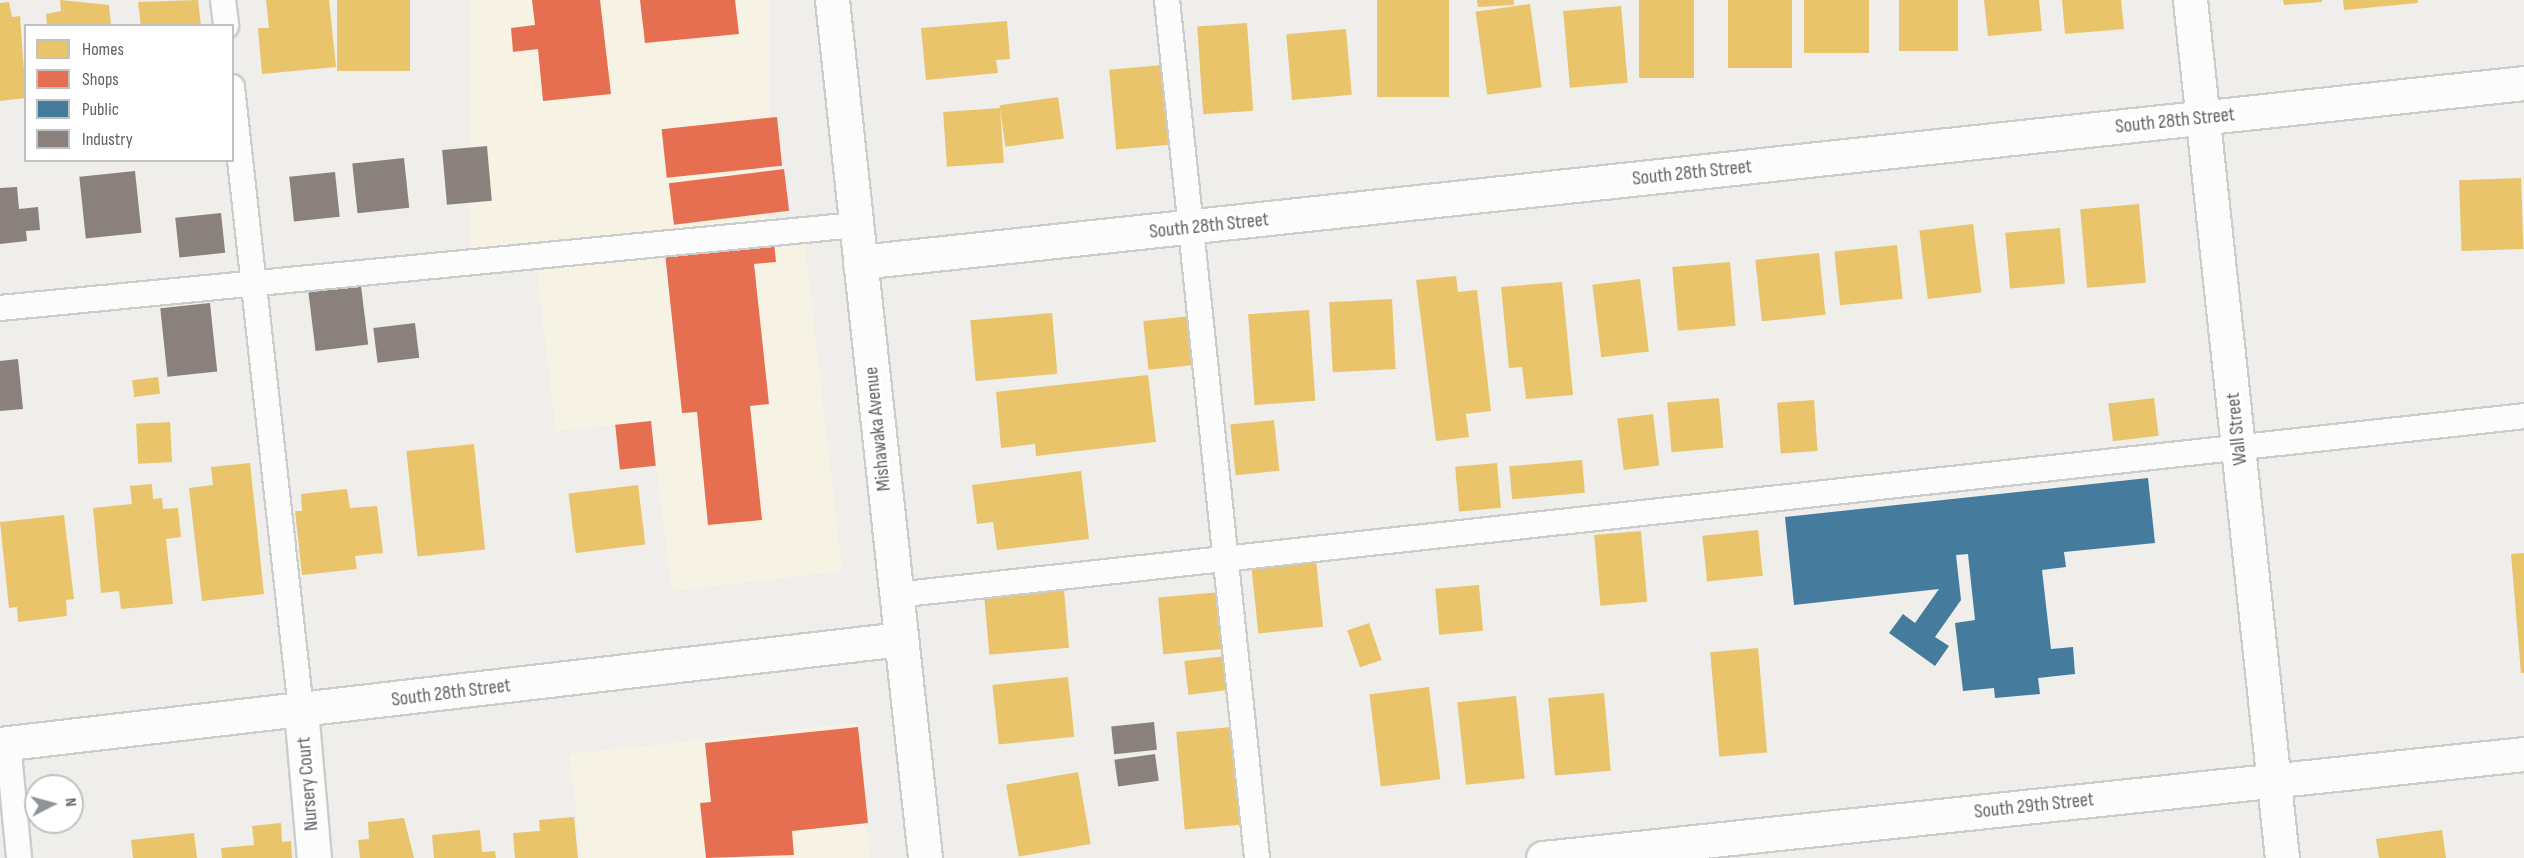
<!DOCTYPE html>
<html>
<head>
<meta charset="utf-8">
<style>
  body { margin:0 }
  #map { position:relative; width:2524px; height:858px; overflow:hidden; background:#efeeea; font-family:"Sofia Sans Condensed",sans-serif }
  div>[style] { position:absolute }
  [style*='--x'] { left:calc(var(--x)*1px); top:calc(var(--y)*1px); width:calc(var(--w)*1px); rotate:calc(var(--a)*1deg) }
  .commercial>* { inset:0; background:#f7f3e4; transform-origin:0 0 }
  .homes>* { inset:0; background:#e9c46a; transform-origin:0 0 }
  .shops>* { inset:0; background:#e76f51; transform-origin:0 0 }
  .public>* { inset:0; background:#457b9d }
  .industry>* { inset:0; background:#8a817c; transform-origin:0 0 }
  .roads { filter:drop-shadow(2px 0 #cbcccc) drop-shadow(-2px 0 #cbcccc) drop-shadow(0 2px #cbcccc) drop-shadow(0 -2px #cbcccc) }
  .lane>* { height:24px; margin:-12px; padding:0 12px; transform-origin:12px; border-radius:12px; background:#fdfcfc }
  .street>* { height:33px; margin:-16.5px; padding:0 16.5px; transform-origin:16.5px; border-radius:16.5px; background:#fdfcfc }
  .secondary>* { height:33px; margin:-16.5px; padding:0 16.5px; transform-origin:16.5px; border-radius:16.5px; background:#fdfcfc }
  span { translate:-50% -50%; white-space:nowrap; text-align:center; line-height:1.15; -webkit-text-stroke:6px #fff; paint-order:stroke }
  .street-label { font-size:20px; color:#5f6368 }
  .legend { position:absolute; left:24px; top:24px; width:210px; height:138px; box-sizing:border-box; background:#fff; border:2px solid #bfc1c3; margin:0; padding:8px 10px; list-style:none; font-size:18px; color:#5f6368 }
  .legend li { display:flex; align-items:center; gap:12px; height:30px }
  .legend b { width:30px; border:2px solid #bfc1c3 }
  .north { position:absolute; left:24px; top:774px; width:60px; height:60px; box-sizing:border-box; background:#fff; border:2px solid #bfc1c3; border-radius:50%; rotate:84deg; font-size:16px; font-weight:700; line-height:24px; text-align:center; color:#5f6368 }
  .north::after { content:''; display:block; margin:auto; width:21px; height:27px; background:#919496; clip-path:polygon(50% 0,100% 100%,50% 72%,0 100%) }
</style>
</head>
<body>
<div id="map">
  <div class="commercial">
    <i style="left:469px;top:0;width:301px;height:248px"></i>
    <i style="clip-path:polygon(804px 236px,842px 571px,672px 591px,651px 421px,556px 431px,536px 265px)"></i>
    <i style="clip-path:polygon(856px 723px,870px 858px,581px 858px,570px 754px)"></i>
  </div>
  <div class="homes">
    <i style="clip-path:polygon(60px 0,109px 5px,111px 26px,47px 26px,46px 14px,61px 11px)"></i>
    <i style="clip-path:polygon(198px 0,201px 26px,141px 26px,138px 2px)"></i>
    <i style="clip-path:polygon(266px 0,329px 0,336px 67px,262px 74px,258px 28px,269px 28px)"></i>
    <i style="left:337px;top:0;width:73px;height:71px"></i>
    <i style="left:1377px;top:0;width:72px;height:97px"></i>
    <i style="clip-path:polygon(1477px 0,1514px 0,1514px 5px,1478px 7px)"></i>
    <i style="left:1639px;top:0;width:55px;height:78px"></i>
    <i style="left:1728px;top:0;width:64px;height:68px"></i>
    <i style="left:1804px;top:0;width:65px;height:53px"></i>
    <i style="left:1899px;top:0;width:59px;height:51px"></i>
    <i style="clip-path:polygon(1984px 0,2039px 0,2042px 31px,1988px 36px)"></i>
    <i style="clip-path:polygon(2062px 0,2121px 0,2124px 29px,2065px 34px)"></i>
    <i style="clip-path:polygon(2283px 0,2322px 0,2322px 2px,2284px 5px)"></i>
    <i style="clip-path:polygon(2343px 0,2418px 0,2418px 3px,2344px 10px)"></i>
    <i style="clip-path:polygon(9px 2px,12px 17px,20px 16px,26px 98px,0 101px,0 3px)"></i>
    <i style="left:1530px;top:4px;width:84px;height:55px;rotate:82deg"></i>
    <i style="left:1621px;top:6px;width:77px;height:58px;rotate:85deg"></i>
    <i style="clip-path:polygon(1007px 21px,1010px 59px,996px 60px,998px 73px,926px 80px,921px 28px)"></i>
    <i style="left:1247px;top:23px;width:88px;height:50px;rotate:86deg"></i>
    <i style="left:1346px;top:29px;width:66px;height:60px;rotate:85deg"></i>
    <i style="left:1163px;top:65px;width:80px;height:54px;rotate:85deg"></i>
    <i style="left:1058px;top:97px;width:42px;height:59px;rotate:82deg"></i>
    <i style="left:1000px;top:108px;width:55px;height:57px;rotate:86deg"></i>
    <i style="left:2521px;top:178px;width:71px;height:62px;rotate:88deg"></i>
    <i style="left:2139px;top:204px;width:79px;height:59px;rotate:85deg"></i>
    <i style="left:1973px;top:224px;width:69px;height:54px;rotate:83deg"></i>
    <i style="left:2060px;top:228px;width:56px;height:55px;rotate:85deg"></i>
    <i style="left:1897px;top:245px;width:54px;height:63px;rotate:84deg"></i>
    <i style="left:1819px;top:253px;width:62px;height:64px;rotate:84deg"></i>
    <i style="left:1730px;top:262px;width:64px;height:58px;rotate:85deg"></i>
    <i style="clip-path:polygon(1456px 276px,1458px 292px,1477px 290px,1491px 411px,1466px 414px,1469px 437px,1436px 441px,1416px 280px)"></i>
    <i style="left:1640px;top:279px;width:73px;height:48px;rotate:83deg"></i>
    <i style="clip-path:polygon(1562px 282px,1573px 395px,1526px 399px,1522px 367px,1509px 368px,1501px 287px)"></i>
    <i style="left:1392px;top:299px;width:70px;height:63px;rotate:87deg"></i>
    <i style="left:1309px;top:310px;width:91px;height:61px;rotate:86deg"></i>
    <i style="left:1052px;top:313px;width:61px;height:82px;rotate:85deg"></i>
    <i style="left:1192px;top:316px;width:49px;height:49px;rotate:84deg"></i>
    <i style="clip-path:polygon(1148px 375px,1156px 442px,1036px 456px,1035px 444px,1001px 448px,996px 392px)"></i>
    <i style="left:158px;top:377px;width:17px;height:26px;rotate:83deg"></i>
    <i style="left:1719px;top:398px;width:50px;height:52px;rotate:85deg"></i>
    <i style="left:2154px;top:398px;width:38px;height:46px;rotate:83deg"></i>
    <i style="left:1814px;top:400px;width:51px;height:37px;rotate:86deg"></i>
    <i style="left:1653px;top:414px;width:52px;height:36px;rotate:83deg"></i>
    <i style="left:1274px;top:420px;width:51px;height:44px;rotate:84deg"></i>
    <i style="left:170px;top:422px;width:40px;height:34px;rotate:87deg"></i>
    <i style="left:474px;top:444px;width:106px;height:68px;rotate:84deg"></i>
    <i style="left:1582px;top:460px;width:33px;height:73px;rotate:85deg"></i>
    <i style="clip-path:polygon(250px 463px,264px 594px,202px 601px,189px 488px,213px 485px,211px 467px)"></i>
    <i style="left:1497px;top:463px;width:45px;height:42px;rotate:85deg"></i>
    <i style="clip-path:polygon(1081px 471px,1089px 539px,997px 550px,993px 522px,977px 524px,972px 485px)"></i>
    <i style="clip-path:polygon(152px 484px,153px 499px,162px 498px,163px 509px,178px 508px,181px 537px,166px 539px,173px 604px,121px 609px,119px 591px,101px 593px,93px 508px,132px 504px,130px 486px)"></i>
    <i style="left:638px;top:485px;width:60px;height:70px;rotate:83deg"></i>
    <i style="clip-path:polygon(347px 489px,350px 508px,377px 506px,383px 553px,355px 556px,357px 569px,302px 575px,295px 511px,302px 511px,301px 494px)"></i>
    <i style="clip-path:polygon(64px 515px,74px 599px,66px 600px,67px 616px,18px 622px,17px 607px,9px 608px,0 522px)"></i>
    <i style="left:1758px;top:530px;width:46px;height:56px;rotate:84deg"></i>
    <i style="left:1641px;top:531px;width:71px;height:47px;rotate:85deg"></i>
    <i style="clip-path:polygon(2524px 553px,2524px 673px,2521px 673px,2511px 554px)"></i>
    <i style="left:1316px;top:560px;width:67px;height:65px;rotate:84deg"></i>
    <i style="left:1479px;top:585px;width:46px;height:44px;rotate:85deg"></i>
    <i style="left:1064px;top:590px;width:58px;height:80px;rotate:85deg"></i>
    <i style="left:1221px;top:592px;width:57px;height:63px;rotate:85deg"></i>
    <i style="left:1369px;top:623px;width:39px;height:23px;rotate:71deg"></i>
    <i style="left:1758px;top:648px;width:105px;height:48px;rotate:85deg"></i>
    <i style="left:1226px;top:656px;width:34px;height:42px;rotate:83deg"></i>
    <i style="left:1068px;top:677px;width:60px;height:76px;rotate:84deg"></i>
    <i style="left:1429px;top:687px;width:93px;height:60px;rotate:83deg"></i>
    <i style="left:1604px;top:693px;width:78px;height:56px;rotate:85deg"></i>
    <i style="left:1516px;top:696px;width:83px;height:59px;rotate:84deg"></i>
    <i style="left:1232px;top:727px;width:98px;height:56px;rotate:85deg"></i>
    <i style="left:1078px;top:772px;width:73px;height:73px;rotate:80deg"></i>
    <i style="clip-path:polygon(574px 817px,578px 858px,515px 858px,513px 833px,540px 831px,539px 820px)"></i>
    <i style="clip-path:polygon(404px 818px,414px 858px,360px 858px,358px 840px,369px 839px,368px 822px)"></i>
    <i style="clip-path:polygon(281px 823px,282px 842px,291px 841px,292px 858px,222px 858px,221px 848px,254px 845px,252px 826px)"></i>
    <i style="clip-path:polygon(480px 830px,482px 852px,495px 851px,496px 858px,434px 858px,432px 835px)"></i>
    <i style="clip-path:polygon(2442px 830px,2446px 858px,2379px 858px,2376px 839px)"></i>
    <i style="clip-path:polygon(194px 833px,197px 858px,133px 858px,131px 840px)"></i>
  </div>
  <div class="shops">
    <i style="clip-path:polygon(532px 0,600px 0,611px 94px,543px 101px,538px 49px,513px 52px,511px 28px,535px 25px)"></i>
    <i style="clip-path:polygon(640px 0,735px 0,739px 34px,645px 43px)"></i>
    <i style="left:777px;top:117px;width:49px;height:116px;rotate:84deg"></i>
    <i style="left:784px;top:169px;width:42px;height:116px;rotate:83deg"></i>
    <i style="clip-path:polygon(774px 242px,776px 262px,754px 264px,769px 404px,750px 406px,762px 520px,708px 525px,697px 412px,682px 413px,665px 253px)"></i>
    <i style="left:651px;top:421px;width:45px;height:36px;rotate:84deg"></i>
    <i style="clip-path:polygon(858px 727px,868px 823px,792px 831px,794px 855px,706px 858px,700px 803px,711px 802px,705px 743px)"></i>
  </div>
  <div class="public">
    <i style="clip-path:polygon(2148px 478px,2155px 543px,2064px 552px,2066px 567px,2042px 570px,2051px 649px,2073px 647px,2075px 674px,2038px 678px,2040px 694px,1995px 698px,1994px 688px,1963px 691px,1955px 623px,1975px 620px,1968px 554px,1956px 555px,1961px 600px,1935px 637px,1949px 646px,1935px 666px,1889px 633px,1903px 614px,1915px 623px,1939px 589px,1794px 605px,1785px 517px)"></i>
  </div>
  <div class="industry">
    <i style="left:487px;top:146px;width:55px;height:45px;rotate:85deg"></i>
    <i style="left:404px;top:158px;width:50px;height:52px;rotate:84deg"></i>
    <i style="left:135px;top:171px;width:62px;height:56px;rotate:84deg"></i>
    <i style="left:335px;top:172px;width:45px;height:46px;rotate:84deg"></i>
    <i style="clip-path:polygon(17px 187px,19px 209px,38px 207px,40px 230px,26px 231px,27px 241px,0 244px,0 188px)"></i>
    <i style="left:221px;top:213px;width:40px;height:46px;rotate:84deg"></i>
    <i style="left:361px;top:286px;width:59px;height:53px;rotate:83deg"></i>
    <i style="left:210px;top:303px;width:69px;height:50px;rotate:84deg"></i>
    <i style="left:415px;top:323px;width:35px;height:42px;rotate:83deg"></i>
    <i style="clip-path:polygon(18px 359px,23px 409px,0 411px,0 361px)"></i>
    <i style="left:1154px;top:722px;width:28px;height:43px;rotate:84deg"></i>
    <i style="left:1155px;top:754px;width:27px;height:41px;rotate:82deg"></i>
  </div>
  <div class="roads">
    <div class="lane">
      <i style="--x:223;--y:0;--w:26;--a:83"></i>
      <i style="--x:1167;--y:0;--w:863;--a:84.01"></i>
      <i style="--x:232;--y:87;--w:627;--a:83.68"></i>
      <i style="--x:0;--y:308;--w:860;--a:-5.54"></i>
      <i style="--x:896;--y:595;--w:1638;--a:-6.27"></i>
      <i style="--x:8;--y:743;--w:116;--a:84.5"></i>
    </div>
    <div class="street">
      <i style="--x:2190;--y:0;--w:863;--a:83.88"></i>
      <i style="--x:860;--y:262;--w:1674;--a:-6.14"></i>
      <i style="--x:301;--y:710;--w:149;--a:85"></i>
      <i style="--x:0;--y:744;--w:907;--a:-6.65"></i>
      <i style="--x:1543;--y:858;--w:986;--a:-6.05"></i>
    </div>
    <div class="secondary">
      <i style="--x:832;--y:0;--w:863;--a:83.81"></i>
    </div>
  </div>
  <div class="street-label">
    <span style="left:2175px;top:121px;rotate:-6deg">South 28th Street</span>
    <span style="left:1692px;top:173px;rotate:-6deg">South 28th Street</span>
    <span style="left:1209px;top:226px;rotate:-6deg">South 28th Street</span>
    <span style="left:878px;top:429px;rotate:-96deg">Mishawaka Avenue</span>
    <span style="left:2237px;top:429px;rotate:-96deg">Wall Street</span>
    <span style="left:451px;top:693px;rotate:-7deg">South 28th Street</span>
    <span style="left:308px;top:784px;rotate:-95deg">Nursery Court</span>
    <span style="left:2034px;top:806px;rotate:-6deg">South 29th Street</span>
  </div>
  <ul class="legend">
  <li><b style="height:16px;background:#e9c46a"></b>Homes</li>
  <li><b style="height:16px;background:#e76f51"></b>Shops</li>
  <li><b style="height:16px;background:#457b9d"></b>Public</li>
  <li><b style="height:16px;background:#8a817c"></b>Industry</li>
  </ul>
  <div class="north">N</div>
</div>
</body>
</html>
